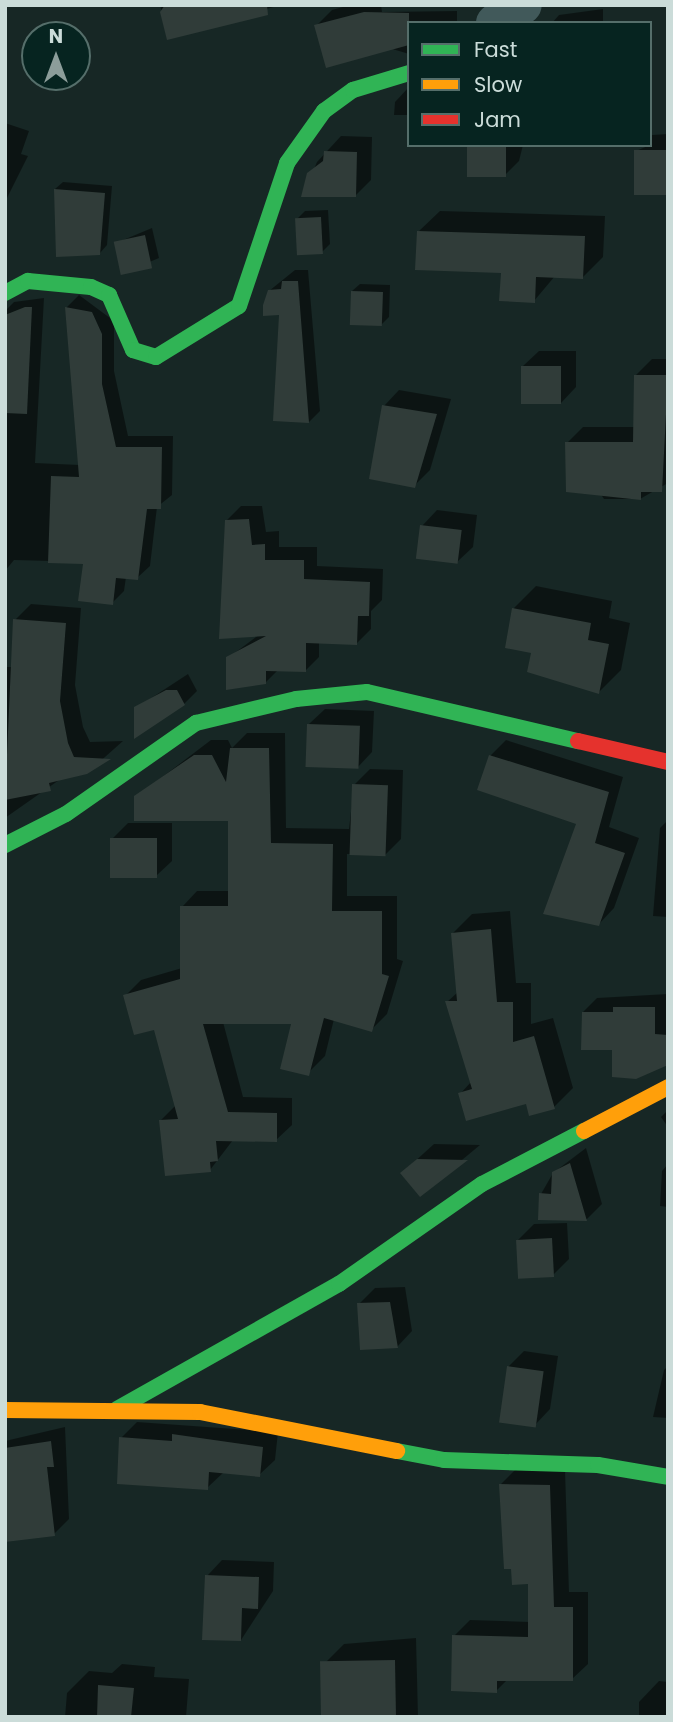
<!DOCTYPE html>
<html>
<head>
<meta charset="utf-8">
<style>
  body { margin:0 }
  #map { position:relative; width:673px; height:1722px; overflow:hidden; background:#172725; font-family:Poppins,sans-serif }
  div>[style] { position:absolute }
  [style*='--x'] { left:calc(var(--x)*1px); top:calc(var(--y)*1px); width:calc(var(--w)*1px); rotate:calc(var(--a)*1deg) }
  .shadow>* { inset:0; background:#0007 }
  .building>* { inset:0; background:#303c39; transform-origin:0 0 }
  .street>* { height:38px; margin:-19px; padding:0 19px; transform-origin:19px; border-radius:19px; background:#41595a }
  .fast>* { height:16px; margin:-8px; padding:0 8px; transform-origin:8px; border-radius:8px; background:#30b455 }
  .slow>* { height:16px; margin:-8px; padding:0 8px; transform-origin:8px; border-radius:8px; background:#ff9f0a }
  .jam>* { height:16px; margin:-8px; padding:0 8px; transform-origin:8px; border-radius:8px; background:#e5322d }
  span { translate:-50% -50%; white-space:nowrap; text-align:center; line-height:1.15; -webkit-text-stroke:5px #062420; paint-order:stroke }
  .frame { position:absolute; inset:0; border:7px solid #cbdcd9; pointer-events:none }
  .legend { position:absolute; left:407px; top:21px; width:245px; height:126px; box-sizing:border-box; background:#062420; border:2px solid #556e6a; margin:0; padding:9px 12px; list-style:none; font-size:21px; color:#cbdcd9 }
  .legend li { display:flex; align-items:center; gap:14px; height:35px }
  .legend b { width:35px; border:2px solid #556e6a }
  .north { position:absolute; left:21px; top:21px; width:70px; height:70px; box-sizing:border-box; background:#062420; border:2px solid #556e6a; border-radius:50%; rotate:0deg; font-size:19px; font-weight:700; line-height:28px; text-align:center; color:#cbdcd9 }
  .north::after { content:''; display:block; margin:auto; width:24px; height:32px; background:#8c9d9a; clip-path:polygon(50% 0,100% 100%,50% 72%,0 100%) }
</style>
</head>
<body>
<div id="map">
  <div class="shadow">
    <i style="clip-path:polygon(160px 5px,280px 5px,168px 38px)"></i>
    <i style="clip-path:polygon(350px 5px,381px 5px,382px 12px,457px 11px,457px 23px,409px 23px,409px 54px,316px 26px,332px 10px)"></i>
    <i style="clip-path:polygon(603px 9px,603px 23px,552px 23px,559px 15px)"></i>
    <i style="clip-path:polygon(409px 87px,409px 115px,394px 115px,395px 102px)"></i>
    <i style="clip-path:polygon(5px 123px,29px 131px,21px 154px,28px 156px,5px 202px)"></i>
    <i style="clip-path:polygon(668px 134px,668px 193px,636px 151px,650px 145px,652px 135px)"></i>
    <i style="clip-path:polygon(341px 136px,372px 137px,371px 180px,356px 195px,303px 195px,317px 162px)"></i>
    <i style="clip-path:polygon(468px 145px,523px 145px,519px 161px,503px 177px)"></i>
    <i style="clip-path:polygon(63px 182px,112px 186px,107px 245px,100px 253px,55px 189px)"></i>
    <i style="clip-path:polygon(328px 210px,330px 244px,322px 252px,297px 219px,305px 211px)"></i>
    <i style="clip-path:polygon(440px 211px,605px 216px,603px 257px,583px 277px,555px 276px,534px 301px,503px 271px,419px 231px)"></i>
    <i style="clip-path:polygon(152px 228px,159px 258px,123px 273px,116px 243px)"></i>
    <i style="clip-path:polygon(295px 270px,308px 270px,320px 411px,309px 422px,281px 313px,269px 291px)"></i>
    <i style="clip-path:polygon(360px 284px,390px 285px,389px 317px,381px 325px,352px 291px)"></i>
    <i style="clip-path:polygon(79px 295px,114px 321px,114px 371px,128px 436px,173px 436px,172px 495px,157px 507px,150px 566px,137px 578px,126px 577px,124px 591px,112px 603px,85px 562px,14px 560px,5px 571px,5px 311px,14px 302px,44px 298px,35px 463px,80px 465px,67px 307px)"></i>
    <i style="clip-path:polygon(539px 351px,576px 351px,576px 387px,561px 403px,523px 366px)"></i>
    <i style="clip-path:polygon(652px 359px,668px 359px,668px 483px,640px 499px,604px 499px,567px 443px,583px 427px,635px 427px,636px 375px)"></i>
    <i style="clip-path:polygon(399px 390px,451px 399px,430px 470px,414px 486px,384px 406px)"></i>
    <i style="clip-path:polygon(241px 506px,262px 506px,266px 532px,279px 531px,279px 547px,317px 547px,317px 566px,383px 569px,382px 600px,371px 611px,371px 629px,357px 643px,319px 642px,319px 657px,305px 671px,278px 670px,266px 682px,228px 658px,260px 634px,227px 520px)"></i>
    <i style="clip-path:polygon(437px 510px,477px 515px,473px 547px,457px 562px,422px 526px)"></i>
    <i style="clip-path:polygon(536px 586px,612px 601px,609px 618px,630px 623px,621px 670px,599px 692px,533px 651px,514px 608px)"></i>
    <i style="clip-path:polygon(31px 604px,81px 608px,75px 685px,83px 727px,90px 742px,123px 741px,87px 773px,62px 778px,5px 818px,5px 667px,12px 667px,15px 620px)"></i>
    <i style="clip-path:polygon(188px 674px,197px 691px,184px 704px,136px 708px)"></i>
    <i style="clip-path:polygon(325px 709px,374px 711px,372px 752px,357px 768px,309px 724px)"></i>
    <i style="clip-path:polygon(247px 733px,285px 733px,286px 828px,349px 829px,354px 785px,370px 769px,403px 770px,401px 839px,385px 855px,347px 854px,347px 896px,397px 896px,397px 959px,403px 961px,387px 1014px,371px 1030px,334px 1019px,325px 1056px,309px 1072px,294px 1022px,223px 1022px,243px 1097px,292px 1098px,292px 1125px,276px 1140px,233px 1140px,210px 1170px,161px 1120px,176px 1105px,155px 1028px,125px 996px,141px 980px,182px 968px,182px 907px,197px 891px,230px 891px,230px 819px,136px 797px,211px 740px,228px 740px,232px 748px)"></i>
    <i style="clip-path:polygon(506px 740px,623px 777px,609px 827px,639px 838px,614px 908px,599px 924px,578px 823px,479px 789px,491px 755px)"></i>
    <i style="clip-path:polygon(668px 820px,668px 917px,653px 916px,660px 828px)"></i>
    <i style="clip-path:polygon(128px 823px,172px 823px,172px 861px,156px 876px,112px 839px)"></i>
    <i style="clip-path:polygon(510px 911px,516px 983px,531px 983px,531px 1024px,553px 1018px,573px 1088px,554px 1107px,460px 1094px,471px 1082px,447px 1002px,458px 992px,453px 933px,472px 914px)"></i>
    <i style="clip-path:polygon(668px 994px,668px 1064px,583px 1012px,597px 998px)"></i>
    <i style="clip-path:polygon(668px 1110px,668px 1127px,661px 1117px)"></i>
    <i style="clip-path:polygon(434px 1144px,480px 1145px,420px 1195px,402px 1173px)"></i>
    <i style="clip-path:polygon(586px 1148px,602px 1204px,587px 1219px,540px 1218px,541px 1194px,553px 1173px)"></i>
    <i style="clip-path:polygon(668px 1164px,668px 1207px,660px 1206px,662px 1171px)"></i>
    <i style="clip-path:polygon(567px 1223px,569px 1259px,553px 1275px,518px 1240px,534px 1224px)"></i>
    <i style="clip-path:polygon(405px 1287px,412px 1331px,397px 1347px,359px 1304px,375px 1288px)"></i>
    <i style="clip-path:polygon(524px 1351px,558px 1356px,550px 1409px,535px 1425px,508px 1367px)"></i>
    <i style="clip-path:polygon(668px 1366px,668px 1418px,653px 1417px,664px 1370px)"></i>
    <i style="clip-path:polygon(137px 1422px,278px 1432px,275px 1460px,259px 1475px,224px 1472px,207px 1488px,121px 1438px)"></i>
    <i style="clip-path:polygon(65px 1427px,69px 1519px,54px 1534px,5px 1540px,5px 1441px)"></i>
    <i style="clip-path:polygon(516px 1469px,565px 1470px,569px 1592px,588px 1592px,588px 1664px,572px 1679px,508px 1679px,496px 1691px,454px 1636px,470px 1620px,530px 1622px,529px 1583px,501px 1484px)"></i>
    <i style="clip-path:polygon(222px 1560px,274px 1562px,273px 1591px,241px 1640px,207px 1576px)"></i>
    <i style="clip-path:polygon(416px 1638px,418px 1717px,323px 1717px,322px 1666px,344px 1644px)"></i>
    <i style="clip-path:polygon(122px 1664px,155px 1667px,154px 1677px,189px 1679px,186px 1717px,65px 1717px,67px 1693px,89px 1671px,112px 1673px)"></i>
    <i style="clip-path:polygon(659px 1681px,668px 1682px,668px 1717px,639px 1717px,639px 1702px)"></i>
  </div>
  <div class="building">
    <i style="clip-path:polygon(165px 5px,267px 5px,268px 15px,167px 40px,160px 12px)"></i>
    <i style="clip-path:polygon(364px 12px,409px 13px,409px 45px,326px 68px,314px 25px)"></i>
    <i style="left:467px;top:145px;width:39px;height:32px"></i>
    <i style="left:668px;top:150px;width:45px;height:34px;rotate:90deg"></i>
    <i style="clip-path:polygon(324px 151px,357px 152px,356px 197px,301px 197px,307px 173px,323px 161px)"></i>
    <i style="clip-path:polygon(54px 189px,105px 193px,100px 255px,56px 257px)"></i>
    <i style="left:321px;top:217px;width:37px;height:26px;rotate:87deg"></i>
    <i style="clip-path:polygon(417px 231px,585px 236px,583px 279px,536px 277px,535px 303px,499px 301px,501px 273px,415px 270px)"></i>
    <i style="left:145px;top:235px;width:34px;height:32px;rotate:78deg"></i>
    <i style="clip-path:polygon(282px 281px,298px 281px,309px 423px,273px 421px,279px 315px,263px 316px,263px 305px,268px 290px,281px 289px)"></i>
    <i style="left:351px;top:291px;width:32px;height:34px;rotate:2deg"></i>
    <i style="clip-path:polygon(25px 307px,32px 307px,27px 414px,5px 413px,5px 315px)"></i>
    <i style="clip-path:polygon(65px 307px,92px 312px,102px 334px,102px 384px,116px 447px,162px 447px,161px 509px,147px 509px,138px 580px,116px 578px,113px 605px,78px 601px,83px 564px,48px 563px,51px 476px,79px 477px)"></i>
    <i style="left:521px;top:366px;width:40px;height:38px"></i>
    <i style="clip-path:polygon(634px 375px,668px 375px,662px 492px,641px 492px,641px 500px,566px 492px,565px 442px,633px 442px)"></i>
    <i style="clip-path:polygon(382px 405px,437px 414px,415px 488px,369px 479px)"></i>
    <i style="clip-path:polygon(249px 519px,252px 545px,265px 544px,265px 560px,304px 560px,304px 579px,370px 582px,369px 616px,358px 616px,357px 645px,306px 643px,306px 672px,266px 671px,266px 684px,226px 690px,226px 657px,266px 636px,219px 639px,225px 520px)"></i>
    <i style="left:420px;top:525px;width:42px;height:34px;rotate:7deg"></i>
    <i style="clip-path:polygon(512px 608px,591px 623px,588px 640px,609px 644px,599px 694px,527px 672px,531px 653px,505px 648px)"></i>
    <i style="clip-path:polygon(13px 619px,66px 623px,60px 701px,68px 743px,74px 757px,111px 759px,87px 774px,49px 783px,51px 791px,5px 800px)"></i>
    <i style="clip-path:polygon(166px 690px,177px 690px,185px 705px,134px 739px,134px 707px)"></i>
    <i style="left:307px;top:724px;width:53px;height:43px;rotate:2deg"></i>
    <i style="clip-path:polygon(230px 748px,269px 748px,271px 843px,333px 844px,332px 911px,382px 911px,382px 974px,389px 976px,372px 1032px,324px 1018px,309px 1076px,280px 1069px,291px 1024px,203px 1024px,228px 1112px,277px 1113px,277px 1142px,216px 1141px,218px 1161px,210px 1162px,211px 1172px,165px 1176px,159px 1120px,178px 1119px,154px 1030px,134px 1035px,123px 995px,180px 979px,180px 906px,228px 906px,228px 821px,134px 821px,134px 796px,194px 755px,212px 755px,226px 782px)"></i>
    <i style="clip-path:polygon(489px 755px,609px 792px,595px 843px,625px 853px,599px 926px,543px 914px,576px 824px,477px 790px)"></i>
    <i style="left:352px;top:784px;width:36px;height:71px;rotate:2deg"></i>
    <i style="left:110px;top:838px;width:47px;height:40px"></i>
    <i style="clip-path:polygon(491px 929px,497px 1002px,513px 1002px,513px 1042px,534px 1036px,555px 1109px,529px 1116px,526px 1104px,466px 1121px,458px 1093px,472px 1089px,445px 1001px,457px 1001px,451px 933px)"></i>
    <i style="clip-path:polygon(613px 1007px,655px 1007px,655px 1034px,668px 1035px,668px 1065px,636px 1079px,612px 1077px,612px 1050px,581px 1050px,582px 1012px,613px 1012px)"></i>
    <i style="clip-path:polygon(417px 1159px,468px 1160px,420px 1197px,400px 1173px)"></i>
    <i style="clip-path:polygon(570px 1163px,587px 1221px,538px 1220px,539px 1193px,551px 1194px,552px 1172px)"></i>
    <i style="left:552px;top:1238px;width:39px;height:36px;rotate:87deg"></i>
    <i style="clip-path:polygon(390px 1302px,398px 1348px,360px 1350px,357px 1303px)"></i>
    <i style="left:507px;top:1366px;width:37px;height:57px;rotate:8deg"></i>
    <i style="clip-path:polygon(172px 1434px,263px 1447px,260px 1477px,209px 1472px,208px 1490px,117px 1484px,119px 1437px,172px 1441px)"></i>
    <i style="clip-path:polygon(51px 1441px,54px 1467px,47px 1467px,55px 1536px,5px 1542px,5px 1448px)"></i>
    <i style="clip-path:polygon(499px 1484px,550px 1485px,554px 1607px,573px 1607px,573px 1681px,497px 1681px,497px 1693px,451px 1691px,452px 1635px,528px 1637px,528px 1584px,512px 1585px,511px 1569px,504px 1569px)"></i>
    <i style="clip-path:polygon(205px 1575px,259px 1577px,258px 1609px,242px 1608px,241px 1641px,202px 1640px)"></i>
    <i style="left:395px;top:1660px;width:55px;height:75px;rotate:89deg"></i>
    <i style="clip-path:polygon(98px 1685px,134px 1688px,131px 1717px,97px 1717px)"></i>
  </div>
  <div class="street">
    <i style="--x:495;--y:23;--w:33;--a:-33"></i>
  </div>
  <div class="fast">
    <i style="--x:5;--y:293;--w:26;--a:-28"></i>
    <i style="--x:28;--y:281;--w:63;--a:5.4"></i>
    <i style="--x:91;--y:287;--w:20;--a:24"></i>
    <i style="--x:109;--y:295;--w:60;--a:66.4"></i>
    <i style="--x:133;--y:350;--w:24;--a:17"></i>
    <i style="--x:156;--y:357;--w:97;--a:-31.6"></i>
    <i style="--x:239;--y:306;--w:151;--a:-71.4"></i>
    <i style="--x:287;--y:163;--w:64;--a:-54.6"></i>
    <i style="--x:324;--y:111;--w:36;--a:-36"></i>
    <i style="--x:353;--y:90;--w:59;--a:-16.9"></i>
    <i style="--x:5;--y:845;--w:68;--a:-26.9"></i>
    <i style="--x:66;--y:814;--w:159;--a:-35"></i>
    <i style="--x:196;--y:723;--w:103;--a:-13.5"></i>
    <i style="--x:296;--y:699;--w:71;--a:-5.6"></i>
    <i style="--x:367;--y:692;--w:217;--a:13.1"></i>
    <i style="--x:117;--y:1409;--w:255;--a:-29.4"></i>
    <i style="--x:339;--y:1284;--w:174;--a:-35"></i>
    <i style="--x:482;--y:1184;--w:115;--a:-27.5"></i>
    <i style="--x:397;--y:1451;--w:48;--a:10.8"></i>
    <i style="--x:444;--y:1460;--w:154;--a:1.9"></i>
    <i style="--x:598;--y:1465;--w:71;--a:9.7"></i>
  </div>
  <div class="slow">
    <i style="--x:584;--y:1131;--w:95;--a:-27.6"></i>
    <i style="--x:5;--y:1410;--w:195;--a:0.6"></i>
    <i style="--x:200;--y:1412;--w:201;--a:11.2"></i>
  </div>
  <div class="jam">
    <i style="--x:578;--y:741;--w:92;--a:13.1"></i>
  </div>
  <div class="frame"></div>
  <ul class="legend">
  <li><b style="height:9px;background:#30b455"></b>Fast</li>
  <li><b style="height:9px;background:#ff9f0a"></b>Slow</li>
  <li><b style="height:9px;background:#e5322d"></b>Jam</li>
  </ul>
  <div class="north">N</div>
</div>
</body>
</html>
